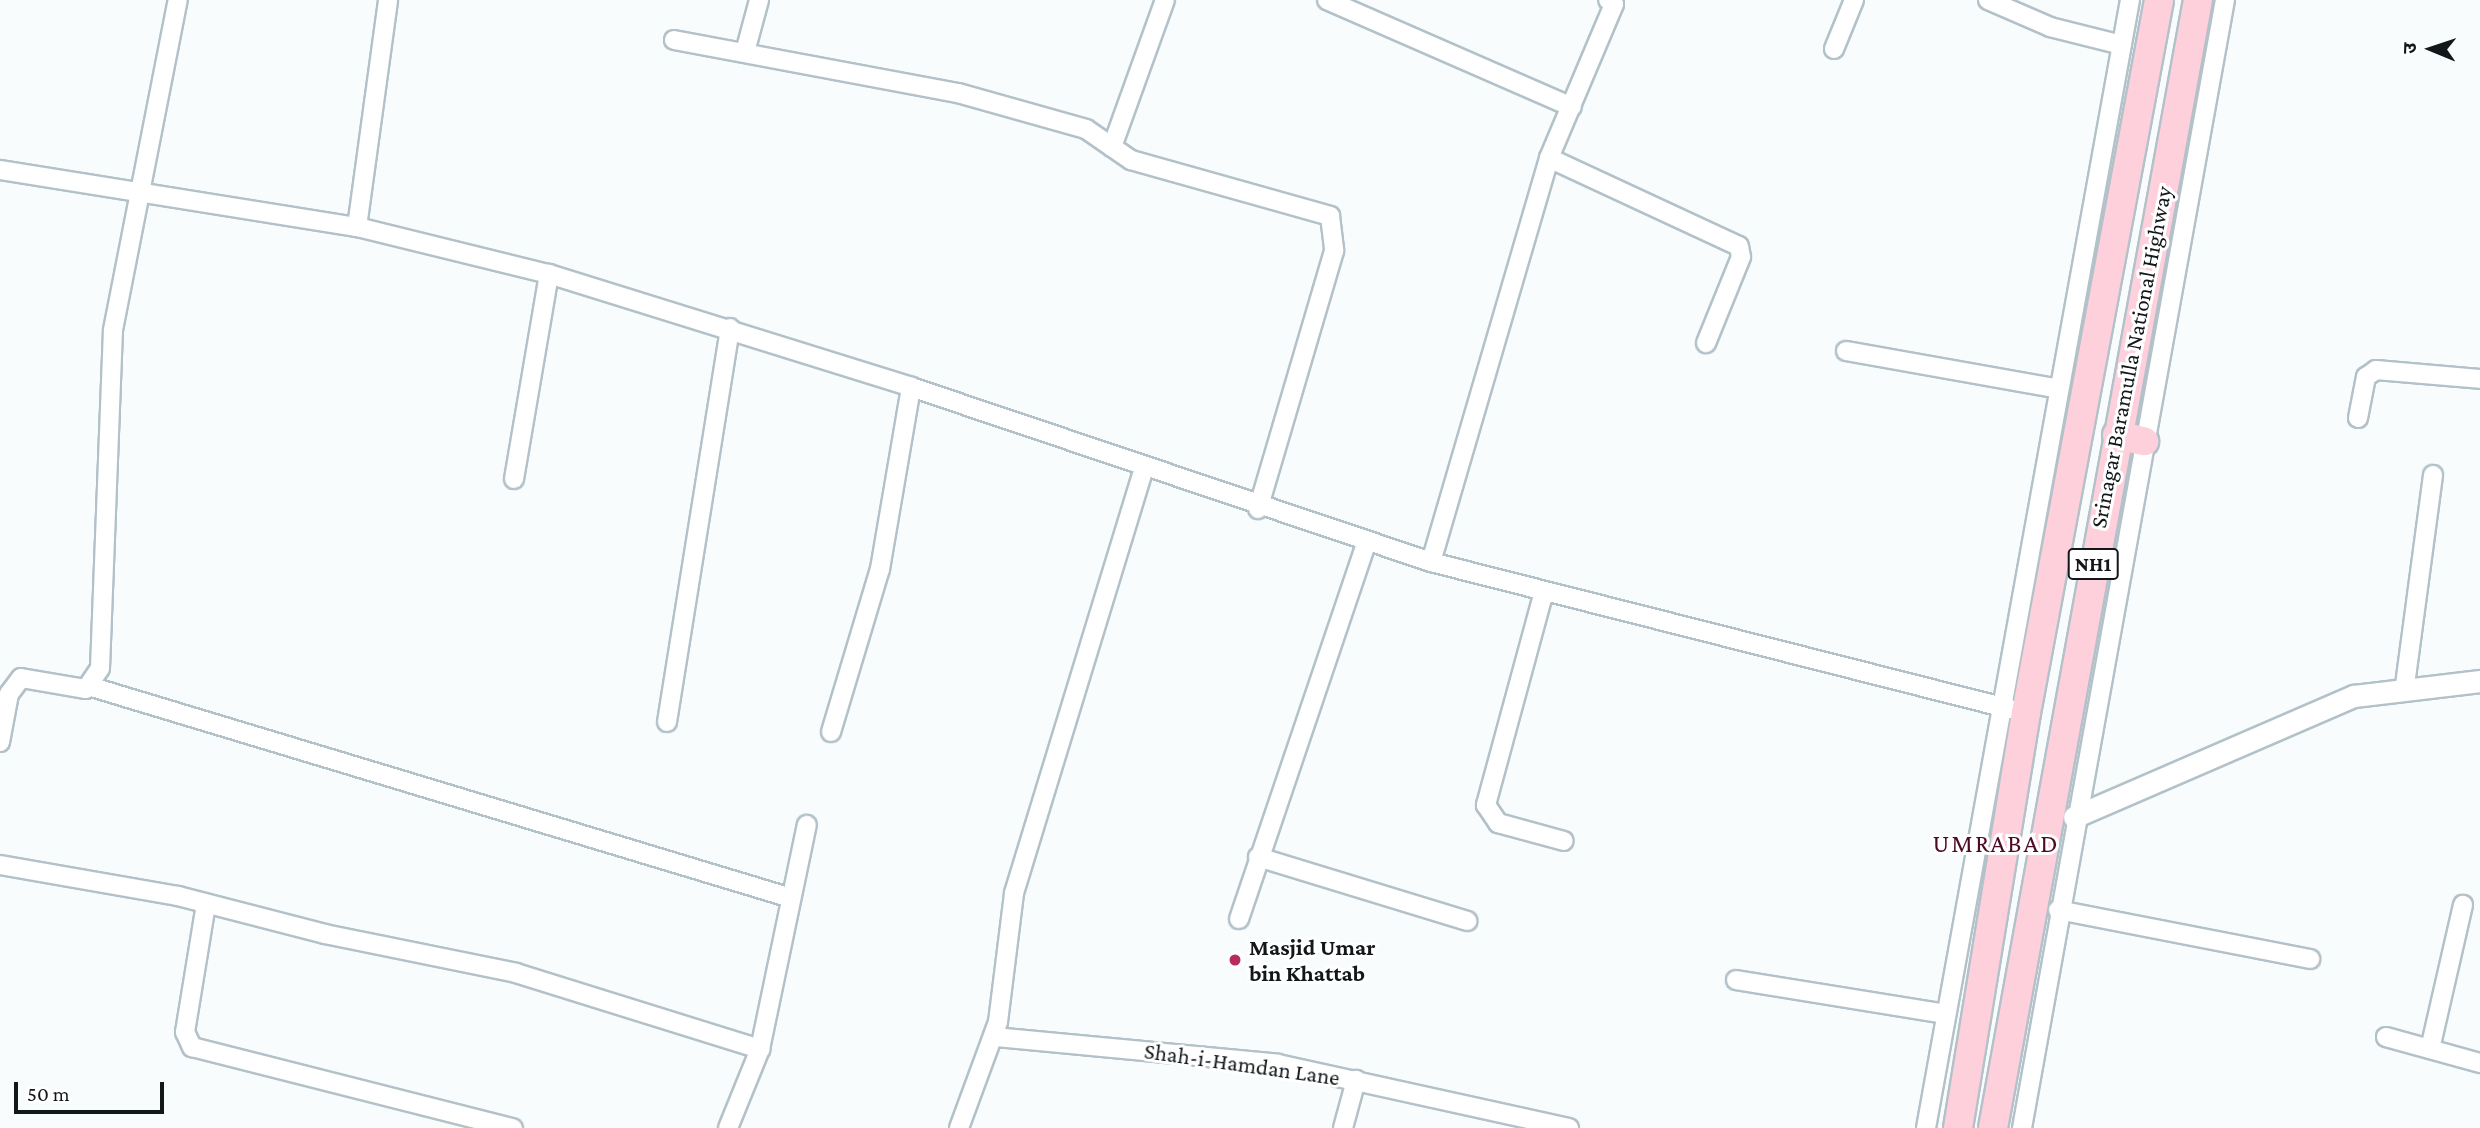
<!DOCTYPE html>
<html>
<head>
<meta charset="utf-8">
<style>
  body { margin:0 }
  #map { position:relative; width:2480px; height:1128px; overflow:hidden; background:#f9fcfd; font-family:"Crimson Pro","Noto Sans Devanagari",serif }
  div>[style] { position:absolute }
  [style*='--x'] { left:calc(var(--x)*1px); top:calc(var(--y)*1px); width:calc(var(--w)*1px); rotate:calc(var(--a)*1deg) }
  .roads { filter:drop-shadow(2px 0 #b3c1c9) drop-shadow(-2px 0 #b3c1c9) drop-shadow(0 2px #b3c1c9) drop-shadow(0 -2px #b3c1c9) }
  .minor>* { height:18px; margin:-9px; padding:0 9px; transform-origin:9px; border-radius:9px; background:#fff }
  .tertiary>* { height:21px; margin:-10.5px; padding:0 10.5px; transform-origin:10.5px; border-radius:10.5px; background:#fff }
  .trunk>* { height:28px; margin:-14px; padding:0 14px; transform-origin:14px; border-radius:14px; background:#fed0db }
  .dots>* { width:19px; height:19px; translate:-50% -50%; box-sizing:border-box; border:4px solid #fff; border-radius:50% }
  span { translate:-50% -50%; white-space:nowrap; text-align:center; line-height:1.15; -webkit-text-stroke:6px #fff; paint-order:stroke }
  .shield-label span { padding:2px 5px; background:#fff; border:2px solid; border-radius:5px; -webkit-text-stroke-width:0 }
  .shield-label { font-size:21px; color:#12171a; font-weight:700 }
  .street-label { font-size:23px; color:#12171a }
  .poi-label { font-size:23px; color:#12171a; font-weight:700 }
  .left { translate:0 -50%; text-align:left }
  .quarter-label { font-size:26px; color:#4d0a25; letter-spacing:2px }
  .north { position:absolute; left:2396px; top:14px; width:70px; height:70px; -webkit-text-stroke:5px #fff; paint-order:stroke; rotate:272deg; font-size:19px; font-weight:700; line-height:28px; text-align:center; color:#12171a }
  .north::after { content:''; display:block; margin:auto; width:24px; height:32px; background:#12171a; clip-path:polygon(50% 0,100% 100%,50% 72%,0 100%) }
  .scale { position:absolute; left:14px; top:1082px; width:150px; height:32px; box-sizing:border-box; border:4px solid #12171a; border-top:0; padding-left:9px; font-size:21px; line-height:24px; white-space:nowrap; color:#12171a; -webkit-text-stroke:5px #fff; paint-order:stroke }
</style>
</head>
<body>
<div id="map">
  <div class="roads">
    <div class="minor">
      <i style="--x:1327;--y:0;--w:267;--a:23.6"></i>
      <i style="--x:1988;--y:0;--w:68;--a:23.5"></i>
      <i style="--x:2050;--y:27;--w:74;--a:14"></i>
      <i style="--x:674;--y:40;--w:289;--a:10.6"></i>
      <i style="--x:958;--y:93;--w:133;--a:15.7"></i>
      <i style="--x:1086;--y:129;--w:55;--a:34.6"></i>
      <i style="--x:1131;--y:160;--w:207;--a:15.7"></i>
      <i style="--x:1330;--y:216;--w:35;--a:83"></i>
      <i style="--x:1334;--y:251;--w:269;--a:106.4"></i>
      <i style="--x:1834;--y:49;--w:53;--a:-67.8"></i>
      <i style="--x:745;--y:52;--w:54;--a:-74.9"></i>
      <i style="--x:1112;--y:147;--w:156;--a:-70.2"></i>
      <i style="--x:1549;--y:158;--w:209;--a:24.9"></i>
      <i style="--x:1739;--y:246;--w:11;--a:80"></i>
      <i style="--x:1741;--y:257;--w:93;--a:112.1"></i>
      <i style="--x:0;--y:170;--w:362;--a:9.1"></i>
      <i style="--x:357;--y:227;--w:198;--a:13.8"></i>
      <i style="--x:549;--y:274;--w:379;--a:17.3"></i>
      <i style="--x:911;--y:387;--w:549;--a:18.6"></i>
      <i style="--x:1431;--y:562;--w:614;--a:14.24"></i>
      <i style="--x:357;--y:227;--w:229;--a:-82.2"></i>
      <i style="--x:1846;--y:351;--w:216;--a:10.1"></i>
      <i style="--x:2358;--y:418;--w:42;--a:-79"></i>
      <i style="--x:2366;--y:377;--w:12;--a:-35"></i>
      <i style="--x:2376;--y:370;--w:104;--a:4.9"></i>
      <i style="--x:514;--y:479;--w:208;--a:-80.3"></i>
      <i style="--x:1431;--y:562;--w:421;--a:-73.7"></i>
      <i style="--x:1549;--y:158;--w:167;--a:-67.1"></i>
      <i style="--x:1614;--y:4;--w:7;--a:-146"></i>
      <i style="--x:1543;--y:595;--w:218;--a:105.2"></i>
      <i style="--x:1486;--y:805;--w:22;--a:56"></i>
      <i style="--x:1498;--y:823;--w:68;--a:15.3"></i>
      <i style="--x:2405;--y:685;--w:212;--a:-82.4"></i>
      <i style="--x:92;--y:687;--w:727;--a:16.79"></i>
      <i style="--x:667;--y:722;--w:399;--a:-80.9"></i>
      <i style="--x:831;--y:732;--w:170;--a:-73.3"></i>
      <i style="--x:880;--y:569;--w:185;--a:-80.3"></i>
      <i style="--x:0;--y:742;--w:49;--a:-79.4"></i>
      <i style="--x:9;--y:694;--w:20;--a:-53"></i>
      <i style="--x:21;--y:678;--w:66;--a:9.6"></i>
      <i style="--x:86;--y:689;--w:25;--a:-56"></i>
      <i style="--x:100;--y:668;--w:338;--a:-87.8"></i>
      <i style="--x:113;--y:330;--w:336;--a:-78.9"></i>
      <i style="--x:1258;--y:857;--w:219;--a:17"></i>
      <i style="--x:0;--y:865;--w:181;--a:9.9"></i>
      <i style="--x:178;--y:896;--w:152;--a:14.5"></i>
      <i style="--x:325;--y:934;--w:195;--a:11.5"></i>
      <i style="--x:516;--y:973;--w:256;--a:17.3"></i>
      <i style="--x:206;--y:904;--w:130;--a:99.3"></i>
      <i style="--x:185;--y:1032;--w:17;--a:65"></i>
      <i style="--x:192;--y:1047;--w:331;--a:14.2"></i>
      <i style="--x:2058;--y:910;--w:257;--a:11"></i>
      <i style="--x:1239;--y:919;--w:399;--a:-71.3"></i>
      <i style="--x:1736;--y:980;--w:213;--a:9.2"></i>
      <i style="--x:995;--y:1037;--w:284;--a:5.4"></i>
      <i style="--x:1278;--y:1064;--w:298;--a:12.4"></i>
      <i style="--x:2386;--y:1037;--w:98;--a:15.5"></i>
      <i style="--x:2430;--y:1049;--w:148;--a:-77.1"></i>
      <i style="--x:728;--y:1128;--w:85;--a:-67.9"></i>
      <i style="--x:760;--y:1049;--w:229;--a:-78.2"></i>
      <i style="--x:959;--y:1128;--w:113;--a:-69.8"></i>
      <i style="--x:998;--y:1022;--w:130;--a:-82.9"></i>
      <i style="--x:1014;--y:893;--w:444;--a:-73"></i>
      <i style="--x:1343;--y:1128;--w:50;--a:-74.8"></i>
      <i style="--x:1926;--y:1128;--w:1146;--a:-79.75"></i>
      <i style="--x:2022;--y:1128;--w:1146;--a:-79.8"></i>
    </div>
    <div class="tertiary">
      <i style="--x:2074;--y:817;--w:305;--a:-23.4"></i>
      <i style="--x:2354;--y:696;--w:127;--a:-6.8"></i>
    </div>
    <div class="trunk">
      <i style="--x:2117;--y:435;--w:28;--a:13"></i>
      <i style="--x:1958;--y:1128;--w:421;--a:-80.7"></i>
      <i style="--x:2026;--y:713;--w:725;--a:-79.43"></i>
      <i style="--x:1993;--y:1128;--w:1146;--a:-79.7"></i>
    </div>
  </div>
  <div class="dots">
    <i style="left:1235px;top:960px;background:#b82b61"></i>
  </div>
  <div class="shield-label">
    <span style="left:2093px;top:564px">NH1</span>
  </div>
  <div class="street-label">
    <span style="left:2131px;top:357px;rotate:-79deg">Srinagar Baramulla National Highway</span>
    <span style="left:1242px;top:1064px;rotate:8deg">Shah-i-Hamdan Lane</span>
  </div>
  <div class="poi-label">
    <span class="left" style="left:1249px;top:960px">Masjid Umar<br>bin Khattab</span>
  </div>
  <div class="quarter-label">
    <span style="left:1996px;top:844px">UMRABAD</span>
  </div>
  <div class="north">उ</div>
  <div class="scale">50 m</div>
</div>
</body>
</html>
